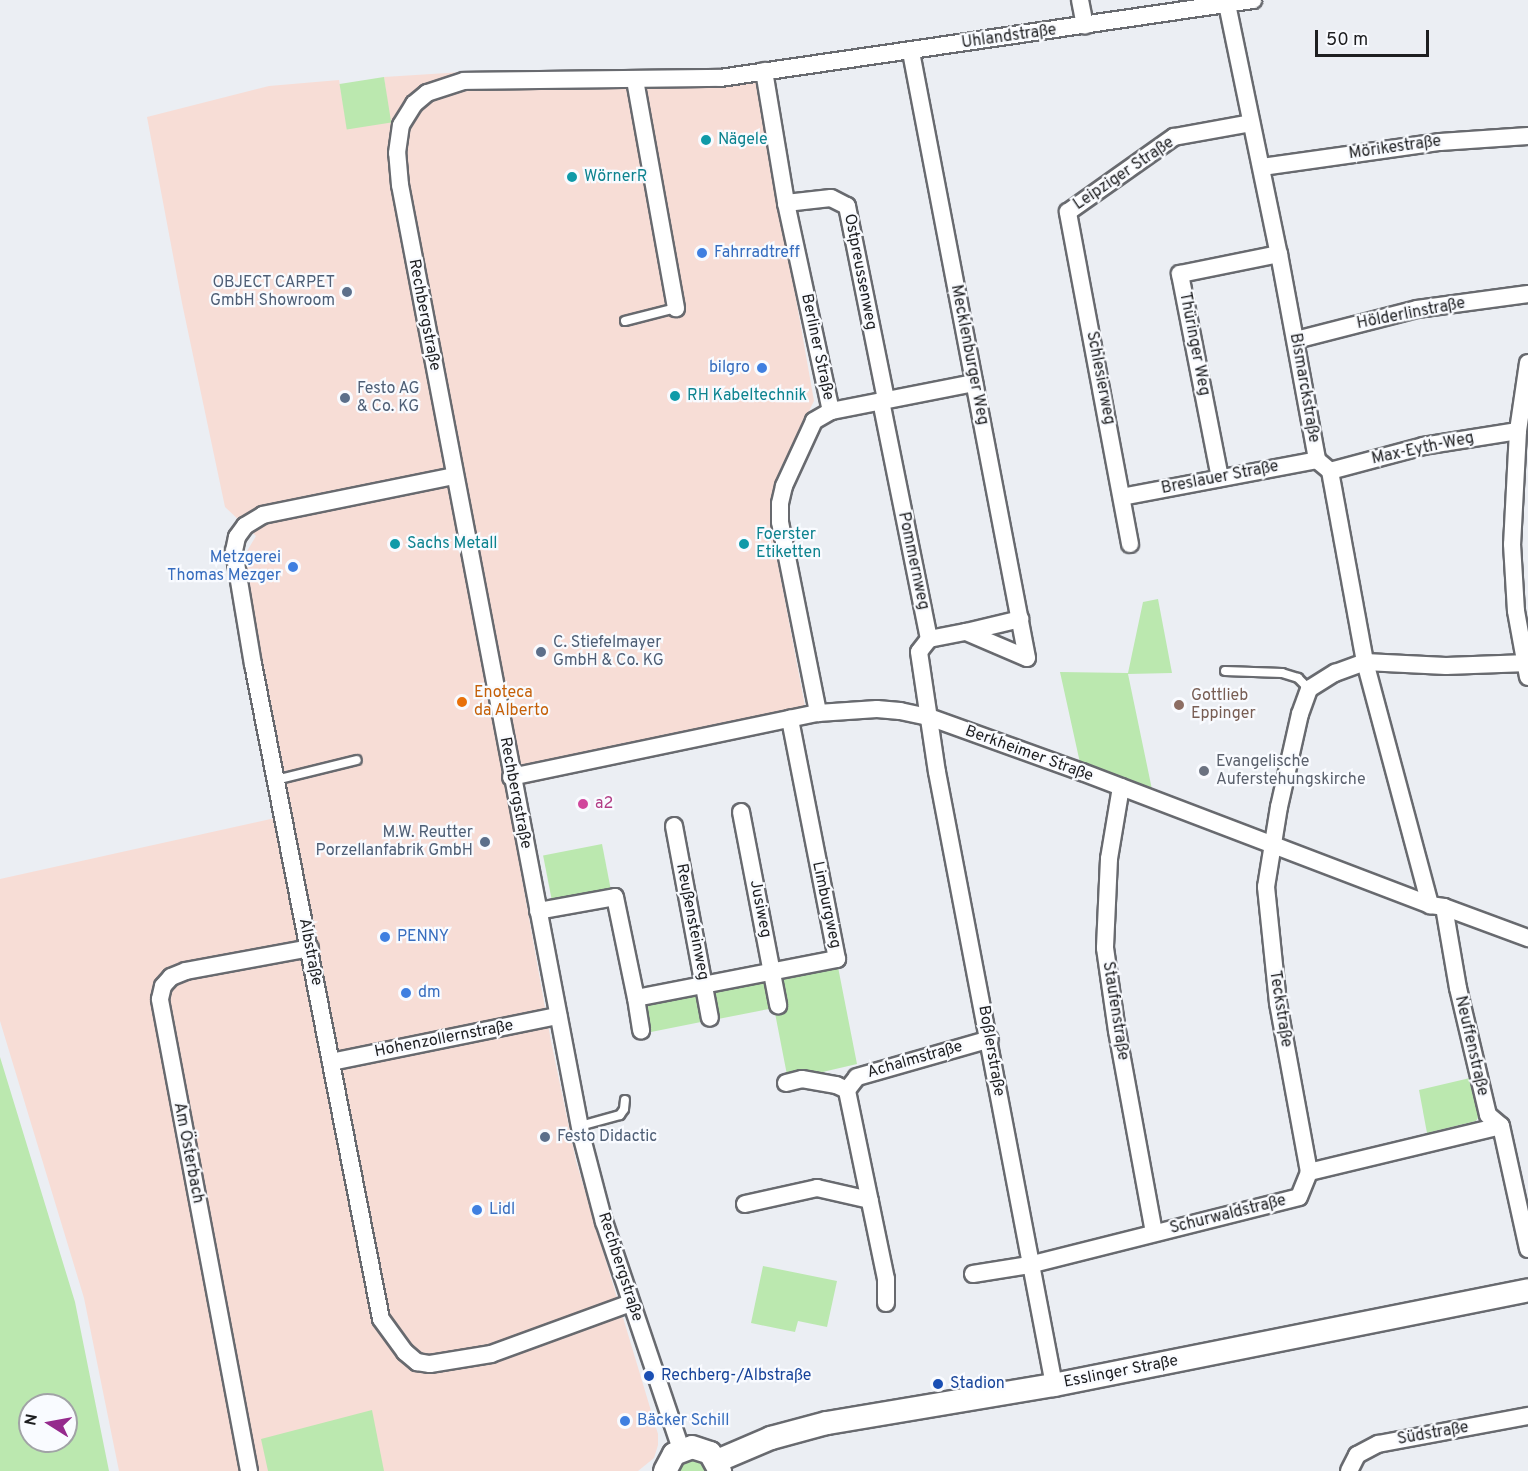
<!DOCTYPE html>
<html>
<head>
<meta charset="utf-8">
<style>
  body { margin:0 }
  #map { position:relative; width:1528px; height:1471px; overflow:hidden; background:#ebeef3; font-family:Overpass,sans-serif }
  div>[style] { position:absolute }
  [style*='--x'] { left:calc(var(--x)*1px); top:calc(var(--y)*1px); width:calc(var(--w)*1px); rotate:calc(var(--a)*1deg) }
  .industrial>* { inset:0; background:#f7ddd6 }
  .green>* { inset:0; background:#bbe8af; transform-origin:0 0 }
  .roads { filter:drop-shadow(2px 0 #686a6f) drop-shadow(-2px 0 #686a6f) drop-shadow(0 2px #686a6f) drop-shadow(0 -2px #686a6f) }
  .service>* { height:8px; margin:-4px; padding:0 4px; transform-origin:4px; border-radius:4px; background:#fff }
  .minor>* { height:16px; margin:-8px; padding:0 8px; transform-origin:8px; border-radius:8px; background:#fff }
  .secondary>* { height:22px; margin:-11px; padding:0 11px; transform-origin:11px; border-radius:11px; background:#fff }
  .dots>* { width:16px; height:16px; translate:-50% -50%; box-sizing:border-box; border:3px solid #f9fbff; border-radius:50% }
  span { translate:-50% -50%; white-space:nowrap; text-align:center; line-height:1.15; -webkit-text-stroke:4.5px #f9fbff; paint-order:stroke }
  .street-label { font-size:16px; color:#1d1e20 }
  .culture-label { font-size:16px; color:#0d838f }
  .left { translate:0 -50%; text-align:left }
  .shop-label { font-size:16px; color:#366cbe }
  .right { translate:-100% -50%; text-align:right }
  .service-label { font-size:16px; color:#4e5e75 }
  .food-label { font-size:16px; color:#c56008 }
  .education-label { font-size:16px; color:#785e54 }
  .worship-label { font-size:16px; color:#5b616d }
  .hotel-label { font-size:16px; color:#b23c85 }
  .transit-label { font-size:16px; color:#164399 }
  .north { position:absolute; left:18px; top:1393px; width:60px; height:60px; box-sizing:border-box; background:#f9fbff; border:2px solid #a1a3a6; border-radius:50%; rotate:281deg; font-size:16px; font-weight:700; line-height:24px; text-align:center; color:#1d1e20 }
  .north::after { content:''; display:block; margin:auto; width:21px; height:27px; background:#952a8d; clip-path:polygon(50% 0,100% 100%,50% 72%,0 100%) }
  .scale { position:absolute; left:1315px; top:30px; width:114px; height:27px; box-sizing:border-box; border:3px solid #1d1e20; border-top:0; padding-left:8px; font-size:18px; line-height:21px; white-space:nowrap; color:#1d1e20; -webkit-text-stroke:4px #f9fbff; paint-order:stroke }
</style>
</head>
<body>
<div id="map">
  <div class="industrial">
    <i style="clip-path:polygon(755px 66px,814px 401px,781px 467px,771px 502px,771px 527px,808px 722px,506px 789px,551px 1041px,576px 1161px,658px 1434px,658px 1445px,654px 1458px,638px 1471px,119px 1471px,84px 1298px,0 1021px,0 879px,275px 818px,292px 812px,245px 570px,247px 551px,256px 536px,225px 507px,182px 303px,147px 117px,269px 86px,339px 80px,347px 126px,390px 122px,384px 77px,463px 72px,674px 75px)"></i>
  </div>
  <div class="green">
    <i style="left:384px;top:77px;width:46px;height:45px;rotate:81deg"></i>
    <i style="clip-path:polygon(1158px 599px,1172px 673px,1128px 674px,1154px 799px,1082px 772px,1060px 672px,1128px 673px,1143px 602px)"></i>
    <i style="left:602px;top:844px;width:46px;height:60px;rotate:79deg"></i>
    <i style="clip-path:polygon(838px 967px,857px 1064px,788px 1080px,774px 1008px,713px 1020px,711px 992px)"></i>
    <i style="clip-path:polygon(696px 994px,700px 996px,706px 1021px,646px 1033px,644px 1005px)"></i>
    <i style="clip-path:polygon(evenodd,0 1057px,75px 1302px,109px 1471px,0 1471px,0 1057px,30px 1405px,66px 1405px,66px 1441px,30px 1441px,30px 1405px)"></i>
    <i style="clip-path:polygon(1470px 1078px,1479px 1116px,1476px 1121px,1427px 1133px,1419px 1090px)"></i>
    <i style="clip-path:polygon(763px 1266px,837px 1281px,827px 1327px,798px 1321px,795px 1332px,751px 1323px)"></i>
    <i style="clip-path:polygon(372px 1410px,384px 1471px,268px 1471px,261px 1439px)"></i>
    <i style="clip-path:polygon(685px 1458px,702px 1460px,709px 1471px,674px 1471px)"></i>
  </div>
  <div class="roads">
    <div class="service">
      <i style="--x:625;--y:321;--w:53;--a:-14.3"></i>
      <i style="--x:1225;--y:671;--w:57;--a:2"></i>
      <i style="--x:1282;--y:673;--w:17;--a:17"></i>
      <i style="--x:1298;--y:678;--w:16;--a:45"></i>
      <i style="--x:276;--y:780;--w:83;--a:-13.9"></i>
      <i style="--x:580;--y:1126;--w:41;--a:-15.4"></i>
      <i style="--x:620;--y:1115;--w:7;--a:-56"></i>
      <i style="--x:624;--y:1109;--w:9;--a:-84"></i>
    </div>
    <div class="minor">
      <i style="--x:1080;--y:0;--w:26;--a:79"></i>
      <i style="--x:1227;--y:4;--w:255;--a:78.3"></i>
      <i style="--x:1279;--y:254;--w:209;--a:79.5"></i>
      <i style="--x:1317;--y:460;--w:17;--a:40"></i>
      <i style="--x:1330;--y:471;--w:194;--a:79.6"></i>
      <i style="--x:1365;--y:662;--w:252;--a:75"></i>
      <i style="--x:911;--y:52;--w:617;--a:79.16"></i>
      <i style="--x:764;--y:71;--w:134;--a:80.5"></i>
      <i style="--x:786;--y:203;--w:213;--a:77.8"></i>
      <i style="--x:831;--y:411;--w:20;--a:150"></i>
      <i style="--x:814;--y:421;--w:72;--a:114.8"></i>
      <i style="--x:784;--y:486;--w:18;--a:103"></i>
      <i style="--x:780;--y:504;--w:18;--a:90"></i>
      <i style="--x:780;--y:522;--w:195;--a:78.7"></i>
      <i style="--x:635;--y:80;--w:232;--a:79.8"></i>
      <i style="--x:1262;--y:167;--w:180;--a:-8"></i>
      <i style="--x:1440;--y:142;--w:88;--a:-3.9"></i>
      <i style="--x:786;--y:203;--w:45;--a:-6.3"></i>
      <i style="--x:831;--y:198;--w:18;--a:27"></i>
      <i style="--x:847;--y:206;--w:197;--a:78.6"></i>
      <i style="--x:1296;--y:340;--w:125;--a:-14.4"></i>
      <i style="--x:1417;--y:309;--w:112;--a:-7.7"></i>
      <i style="--x:1528;--y:363;--w:69;--a:98.4"></i>
      <i style="--x:1518;--y:431;--w:113;--a:93"></i>
      <i style="--x:1512;--y:544;--w:67;--a:86.6"></i>
      <i style="--x:1516;--y:611;--w:67;--a:79.7"></i>
      <i style="--x:881;--y:401;--w:243;--a:78.6"></i>
      <i style="--x:929;--y:639;--w:16;--a:128"></i>
      <i style="--x:919;--y:652;--w:121;--a:81.5"></i>
      <i style="--x:937;--y:772;--w:624;--a:79.19"></i>
      <i style="--x:831;--y:411;--w:146;--a:-11.1"></i>
      <i style="--x:1330;--y:471;--w:96;--a:-15"></i>
      <i style="--x:1423;--y:446;--w:96;--a:-9"></i>
      <i style="--x:454;--y:476;--w:195;--a:168.5"></i>
      <i style="--x:263;--y:515;--w:21;--a:149"></i>
      <i style="--x:245;--y:526;--w:14;--a:126"></i>
      <i style="--x:237;--y:537;--w:14;--a:102"></i>
      <i style="--x:234;--y:551;--w:115;--a:80.5"></i>
      <i style="--x:253;--y:664;--w:667;--a:78.94"></i>
      <i style="--x:381;--y:1319;--w:41;--a:54"></i>
      <i style="--x:405;--y:1352;--w:16;--a:40"></i>
      <i style="--x:417;--y:1362;--w:13;--a:9"></i>
      <i style="--x:430;--y:1364;--w:62;--a:-9.3"></i>
      <i style="--x:491;--y:1354;--w:148;--a:-20.1"></i>
      <i style="--x:1220;--y:478;--w:208;--a:-101.1"></i>
      <i style="--x:1180;--y:274;--w:101;--a:-11.4"></i>
      <i style="--x:1122;--y:497;--w:198;--a:-10.7"></i>
      <i style="--x:1130;--y:544;--w:338;--a:-100.6"></i>
      <i style="--x:1068;--y:212;--w:130;--a:-35.3"></i>
      <i style="--x:1174;--y:137;--w:78;--a:-10.3"></i>
      <i style="--x:966;--y:632;--w:56;--a:-13.5"></i>
      <i style="--x:929;--y:639;--w:38;--a:-11"></i>
      <i style="--x:966;--y:632;--w:66;--a:23.1"></i>
      <i style="--x:511;--y:777;--w:314;--a:-11.8"></i>
      <i style="--x:818;--y:713;--w:59;--a:-3.9"></i>
      <i style="--x:877;--y:709;--w:23;--a:5"></i>
      <i style="--x:900;--y:711;--w:30;--a:12"></i>
      <i style="--x:929;--y:717;--w:163;--a:19.8"></i>
      <i style="--x:1082;--y:772;--w:373;--a:20.9"></i>
      <i style="--x:1430;--y:905;--w:14;--a:8"></i>
      <i style="--x:1444;--y:907;--w:90;--a:20.3"></i>
      <i style="--x:1121;--y:787;--w:73;--a:99.5"></i>
      <i style="--x:1109;--y:859;--w:89;--a:92.6"></i>
      <i style="--x:1105;--y:948;--w:84;--a:81.8"></i>
      <i style="--x:1117;--y:1031;--w:205;--a:79.6"></i>
      <i style="--x:741;--y:812;--w:197;--a:79.1"></i>
      <i style="--x:674;--y:826;--w:195;--a:79.4"></i>
      <i style="--x:1444;--y:907;--w:82;--a:80.2"></i>
      <i style="--x:1458;--y:988;--w:130;--a:76.7"></i>
      <i style="--x:1488;--y:1115;--w:17;--a:40"></i>
      <i style="--x:1501;--y:1126;--w:126;--a:77.6"></i>
      <i style="--x:538;--y:911;--w:78;--a:-10.3"></i>
      <i style="--x:615;--y:897;--w:103;--a:78.3"></i>
      <i style="--x:636;--y:998;--w:205;--a:-11"></i>
      <i style="--x:837;--y:959;--w:245;--a:-101.1"></i>
      <i style="--x:636;--y:998;--w:33;--a:81"></i>
      <i style="--x:331;--y:1062;--w:232;--a:-11.5"></i>
      <i style="--x:786;--y:1083;--w:16;--a:-14"></i>
      <i style="--x:802;--y:1079;--w:35;--a:10"></i>
      <i style="--x:836;--y:1085;--w:12;--a:24"></i>
      <i style="--x:1309;--y:1172;--w:172;--a:-100.4"></i>
      <i style="--x:1278;--y:1003;--w:117;--a:-95.9"></i>
      <i style="--x:1266;--y:887;--w:81;--a:-80.8"></i>
      <i style="--x:1279;--y:807;--w:95;--a:-77.3"></i>
      <i style="--x:1300;--y:714;--w:27;--a:-70"></i>
      <i style="--x:1309;--y:689;--w:31;--a:-32"></i>
      <i style="--x:1335;--y:673;--w:32;--a:-20"></i>
      <i style="--x:1365;--y:662;--w:81;--a:2.8"></i>
      <i style="--x:1446;--y:666;--w:82;--a:-2.1"></i>
      <i style="--x:745;--y:1204;--w:74;--a:-12.5"></i>
      <i style="--x:817;--y:1188;--w:54;--a:12.8"></i>
      <i style="--x:973;--y:1274;--w:57;--a:-9.1"></i>
      <i style="--x:1029;--y:1265;--w:278;--a:-14.1"></i>
      <i style="--x:1299;--y:1197;--w:27;--a:-68"></i>
      <i style="--x:1309;--y:1172;--w:197;--a:-13.5"></i>
      <i style="--x:886;--y:1303;--w:24;--a:-90"></i>
      <i style="--x:886;--y:1279;--w:193;--a:-101.7"></i>
      <i style="--x:847;--y:1090;--w:16;--a:-52"></i>
      <i style="--x:857;--y:1077;--w:138;--a:-15.9"></i>
      <i style="--x:681;--y:1449;--w:240;--a:-108.7"></i>
      <i style="--x:604;--y:1222;--w:87;--a:-104.7"></i>
      <i style="--x:582;--y:1138;--w:970;--a:-100.81"></i>
      <i style="--x:400;--y:185;--w:32;--a:-95"></i>
      <i style="--x:397;--y:153;--w:28;--a:-82"></i>
      <i style="--x:401;--y:125;--w:25;--a:-58"></i>
      <i style="--x:414;--y:104;--w:17;--a:-40"></i>
      <i style="--x:427;--y:93;--w:39;--a:-18"></i>
      <i style="--x:464;--y:81;--w:256;--a:-0.7"></i>
      <i style="--x:720;--y:78;--w:539;--a:-8.33"></i>
      <i style="--x:249;--y:1471;--w:480;--a:-100.7"></i>
      <i style="--x:160;--y:999;--w:13;--a:-77"></i>
      <i style="--x:163;--y:986;--w:12;--a:-48"></i>
      <i style="--x:171;--y:977;--w:16;--a:-22"></i>
      <i style="--x:186;--y:971;--w:126;--a:-10.5"></i>
      <i style="--x:1349;--y:1471;--w:18;--a:-63"></i>
      <i style="--x:1357;--y:1455;--w:24;--a:-28"></i>
      <i style="--x:1378;--y:1444;--w:153;--a:-10.6"></i>
    </div>
    <div class="secondary">
      <i style="--x:717;--y:1461;--w:59;--a:-23.1"></i>
      <i style="--x:771;--y:1438;--w:58;--a:-15"></i>
      <i style="--x:827;--y:1423;--w:230;--a:-9.5"></i>
      <i style="--x:1054;--y:1385;--w:483;--a:-11.3"></i>
      <i style="--x:665;--y:1471;--w:19;--a:-62"></i>
      <i style="--x:674;--y:1454;--w:19;--a:-21"></i>
      <i style="--x:692;--y:1447;--w:19;--a:18"></i>
      <i style="--x:710;--y:1453;--w:21;--a:61"></i>
    </div>
  </div>
  <div class="dots">
    <i style="left:706px;top:140px;background:#0f9aa8"></i>
    <i style="left:572px;top:177px;background:#0f9aa8"></i>
    <i style="left:702px;top:253px;background:#3f7fe0"></i>
    <i style="left:347px;top:292px;background:#5c6f8a"></i>
    <i style="left:762px;top:368px;background:#3f7fe0"></i>
    <i style="left:675px;top:396px;background:#0f9aa8"></i>
    <i style="left:345px;top:398px;background:#5c6f8a"></i>
    <i style="left:395px;top:544px;background:#0f9aa8"></i>
    <i style="left:744px;top:544px;background:#0f9aa8"></i>
    <i style="left:293px;top:567px;background:#3f7fe0"></i>
    <i style="left:541px;top:652px;background:#5c6f8a"></i>
    <i style="left:462px;top:702px;background:#e8710a"></i>
    <i style="left:1179px;top:705px;background:#8d6e63"></i>
    <i style="left:1204px;top:771px;background:#6b7280"></i>
    <i style="left:583px;top:804px;background:#d1479c"></i>
    <i style="left:485px;top:842px;background:#5c6f8a"></i>
    <i style="left:385px;top:937px;background:#3f7fe0"></i>
    <i style="left:406px;top:993px;background:#3f7fe0"></i>
    <i style="left:545px;top:1137px;background:#5c6f8a"></i>
    <i style="left:477px;top:1210px;background:#3f7fe0"></i>
    <i style="left:649px;top:1376px;background:#1a4fb4"></i>
    <i style="left:938px;top:1384px;background:#1a4fb4"></i>
    <i style="left:625px;top:1421px;background:#3f7fe0"></i>
  </div>
  <div class="street-label">
    <span style="left:1009px;top:37px;rotate:-8deg">Uhlandstraße</span>
    <span style="left:1395px;top:148px;rotate:-8deg">Mörikestraße</span>
    <span style="left:1124px;top:174px;rotate:-34deg">Leipziger Straße</span>
    <span style="left:860px;top:272px;rotate:79deg">Ostpreussenweg</span>
    <span style="left:1411px;top:314px;rotate:-11deg">Hölderlinstraße</span>
    <span style="left:424px;top:315px;rotate:79deg">Rechbergstraße</span>
    <span style="left:1194px;top:344px;rotate:79deg">Thüringer Weg</span>
    <span style="left:817px;top:347px;rotate:78deg">Berliner Straße</span>
    <span style="left:969px;top:355px;rotate:79deg">Mecklenburger Weg</span>
    <span style="left:1100px;top:378px;rotate:79deg">Schlesierweg</span>
    <span style="left:1304px;top:388px;rotate:80deg">Bismarckstraße</span>
    <span style="left:1423px;top:449px;rotate:-12deg">Max-Eyth-Weg</span>
    <span style="left:1220px;top:478px;rotate:-11deg">Breslauer Straße</span>
    <span style="left:913px;top:561px;rotate:78deg">Pommernweg</span>
    <span style="left:1029px;top:754px;rotate:20deg">Berkheimer Straße</span>
    <span style="left:515px;top:793px;rotate:79deg">Rechbergstraße</span>
    <span style="left:826px;top:905px;rotate:78deg">Limburgweg</span>
    <span style="left:760px;top:909px;rotate:79deg">Jusiweg</span>
    <span style="left:692px;top:922px;rotate:79deg">Reußensteinweg</span>
    <span style="left:310px;top:952px;rotate:79deg">Albstraße</span>
    <span style="left:1280px;top:1009px;rotate:81deg">Teckstraße</span>
    <span style="left:1115px;top:1011px;rotate:81deg">Staufenstraße</span>
    <span style="left:444px;top:1039px;rotate:-11deg">Hohenzollernstraße</span>
    <span style="left:1471px;top:1046px;rotate:77deg">Neuffenstraße</span>
    <span style="left:991px;top:1051px;rotate:80deg">Boßlerstraße</span>
    <span style="left:915px;top:1060px;rotate:-16deg">Achalmstraße</span>
    <span style="left:188px;top:1153px;rotate:79deg">Am Österbach</span>
    <span style="left:1228px;top:1215px;rotate:-14deg">Schurwaldstraße</span>
    <span style="left:620px;top:1267px;rotate:72deg">Rechbergstraße</span>
    <span style="left:1121px;top:1372px;rotate:-11deg">Esslinger Straße</span>
    <span style="left:1433px;top:1434px;rotate:-10deg">Südstraße</span>
  </div>
  <div class="culture-label">
    <span class="left" style="left:718px;top:140px">Nägele</span>
    <span class="left" style="left:584px;top:177px">WörnerR</span>
    <span class="left" style="left:687px;top:396px">RH Kabeltechnik</span>
    <span class="left" style="left:756px;top:544px">Foerster<br>Etiketten</span>
    <span class="left" style="left:407px;top:544px">Sachs Metall</span>
  </div>
  <div class="shop-label">
    <span class="left" style="left:714px;top:253px">Fahrradtreff</span>
    <span class="right" style="left:750px;top:368px">bilgro</span>
    <span class="right" style="left:281px;top:567px">Metzgerei<br>Thomas Mezger</span>
    <span class="left" style="left:397px;top:937px">PENNY</span>
    <span class="left" style="left:418px;top:993px">dm</span>
    <span class="left" style="left:489px;top:1210px">Lidl</span>
    <span class="left" style="left:637px;top:1421px">Bäcker Schill</span>
  </div>
  <div class="service-label">
    <span class="right" style="left:335px;top:292px">OBJECT CARPET<br>GmbH Showroom</span>
    <span class="left" style="left:357px;top:398px">Festo AG<br>&amp; Co. KG</span>
    <span class="left" style="left:553px;top:652px">C. Stiefelmayer<br>GmbH &amp; Co. KG</span>
    <span class="right" style="left:473px;top:842px">M.W. Reutter<br>Porzellanfabrik GmbH</span>
    <span class="left" style="left:557px;top:1137px">Festo Didactic</span>
  </div>
  <div class="food-label">
    <span class="left" style="left:474px;top:702px">Enoteca<br>da Alberto</span>
  </div>
  <div class="education-label">
    <span class="left" style="left:1191px;top:705px">Gottlieb<br>Eppinger</span>
  </div>
  <div class="worship-label">
    <span class="left" style="left:1216px;top:771px">Evangelische<br>Auferstehungskirche</span>
  </div>
  <div class="hotel-label">
    <span class="left" style="left:595px;top:804px">a2</span>
  </div>
  <div class="transit-label">
    <span class="left" style="left:661px;top:1376px">Rechberg-/Albstraße</span>
    <span class="left" style="left:950px;top:1384px">Stadion</span>
  </div>
  <div class="north">N</div>
  <div class="scale">50 m</div>
</div>
</body>
</html>
